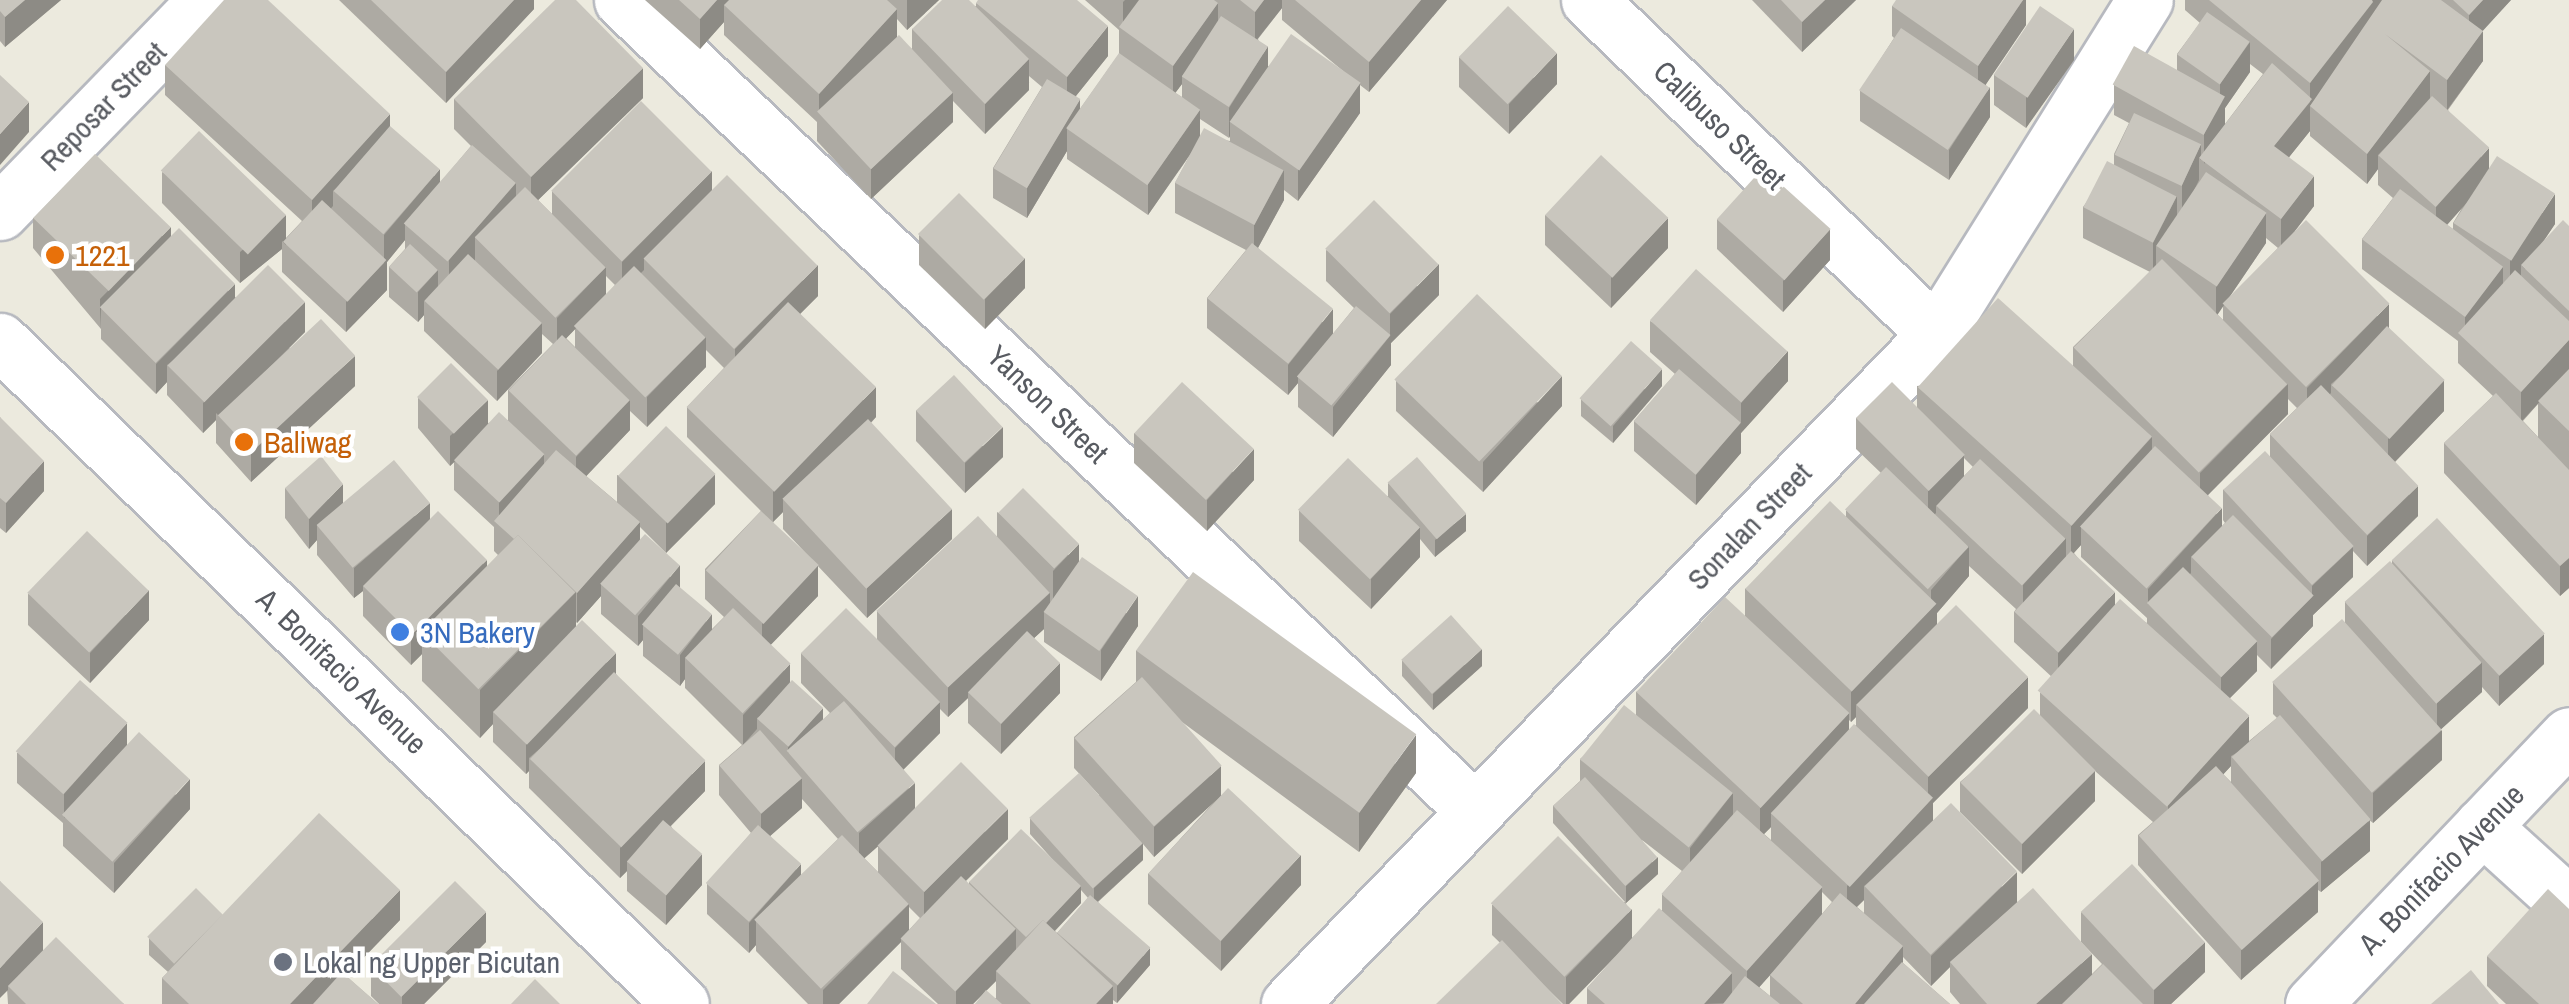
<!DOCTYPE html>
<html>
<head>
<meta charset="utf-8">
<style>
  body { margin:0 }
  #map { position:relative; width:2569px; height:1004px; overflow:hidden; background:#eceade; font-family:"Archivo Narrow",sans-serif }
  div>[style] { position:absolute }
  [style*='--x'] { left:calc(var(--x)*1px); top:calc(var(--y)*1px); width:calc(var(--w)*1px); rotate:calc(var(--a)*1deg) }
  .roads { filter:drop-shadow(2px 0 #b7b9bf) drop-shadow(-2px 0 #b7b9bf) drop-shadow(0 2px #b7b9bf) drop-shadow(0 -2px #b7b9bf) }
  .minor>* { height:55px; margin:-27.5px; padding:0 27.5px; transform-origin:27.5px; border-radius:27.5px; background:#fff }
  .tertiary>* { height:55px; margin:-27.5px; padding:0 27.5px; transform-origin:27.5px; border-radius:27.5px; background:#fff }
  .wall>* { inset:0; background:#adaaa3 }
  .shaded-wall>* { inset:0; background:#8d8b85 }
  .building>* { inset:0; background:#c9c6be; transform-origin:0 0 }
  .dots>* { width:28px; height:28px; translate:-50% -50%; box-sizing:border-box; border:5px solid #fff; border-radius:50% }
  span { translate:-50% -50%; white-space:nowrap; text-align:center; line-height:1.15; -webkit-text-stroke:9px #fff; paint-order:stroke }
  .street-label { font-size:30px; color:#585b61 }
  .food-label { font-size:30px; color:#c56008 }
  .left { translate:0 -50%; text-align:left }
  .shop-label { font-size:30px; color:#366cbe }
  .worship-label { font-size:30px; color:#5b616d }
</style>
</head>
<body>
<div id="map">
  <div class="roads">
    <div class="minor">
      <i style="--x:622;--y:0;--w:1174;--a:43.55"></i>
      <i style="--x:1589;--y:0;--w:482;--a:43.9"></i>
      <i style="--x:0;--y:212;--w:296;--a:-45.8"></i>
      <i style="--x:2482;--y:826;--w:118;--a:42.2"></i>
      <i style="--x:1289;--y:1004;--w:931;--a:-46"></i>
      <i style="--x:1936;--y:334;--w:394;--a:-58"></i>
    </div>
    <div class="tertiary">
      <i style="--x:0;--y:341;--w:950;--a:44.23"></i>
      <i style="--x:2313;--y:1004;--w:371;--a:-46.4"></i>
    </div>
  </div>
  <div class="wall">
    <i style="clip-path:polygon(0 0,61px 0,5px 47px,0 41px)"></i>
    <i style="clip-path:polygon(339px 0,534px 0,534px 9px,446px 103px)"></i>
    <i style="clip-path:polygon(evenodd,645px 0,939px 0,907px 30px,897px 19px,897px 37px,912px 49px,912px 29px,976px 6px,976px 3px,1108px 56px,1076px 96px,1080px 109px,1119px 54px,1119px 30px,1085px 0,1447px 0,1369px 92px,1360px 85px,1360px 113px,1298px 201px,1284px 190px,1284px 200px,1258px 248px,1333px 334px,1354px 308px,1326px 281px,1326px 250px,1439px 295px,1391px 343px,1391px 365px,1333px 437px,1298px 407px,1298px 383px,1288px 395px,1207px 328px,1207px 298px,1246px 250px,1175px 213px,1175px 183px,1190px 155px,1148px 215px,1067px 159px,1067px 151px,1027px 218px,993px 198px,993px 168px,1042px 87px,1029px 76px,1029px 90px,985px 134px,953px 101px,953px 122px,871px 199px,817px 141px,817px 122px,724px 35px,724px 22px,700px 49px,645px 0,1282px 8px,1282px 20px,1343px 71px,1268px 66px,1258px 39px,1282px 8px,645px 0,1182px 84px,1182px 97px,1175px 93px,1182px 84px,645px 0,1200px 119px,1229px 138px,1230px 136px,1230px 141px,1200px 136px,1200px 119px)"></i>
    <i style="clip-path:polygon(1752px 0,1856px 0,1802px 52px)"></i>
    <i style="clip-path:polygon(2026px 0,2026px 25px,1986px 84px,1990px 117px,1949px 180px,1860px 121px,1860px 91px,1894px 38px,1892px 36px,1892px 6px)"></i>
    <i style="clip-path:polygon(evenodd,2185px 0,2511px 0,2482px 31px,2483px 61px,2448px 110px,2489px 168px,2555px 224px,2542px 243px,2569px 226px,2569px 588px,2560px 596px,2444px 473px,2444px 443px,2493px 396px,2458px 363px,2458px 341px,2362px 269px,2362px 239px,2393px 198px,2378px 185px,2378px 169px,2367px 184px,2310px 136px,2310px 131px,2289px 157px,2314px 206px,2295px 231px,2389px 328px,2444px 411px,2395px 462px,2418px 516px,2367px 566px,2353px 551px,2353px 577px,2313px 615px,2313px 626px,2271px 669px,2257px 655px,2257px 671px,2230px 698px,2249px 741px,2277px 718px,2273px 714px,2273px 683px,2345px 623px,2345px 602px,2392px 564px,2392px 560px,2544px 664px,2499px 706px,2482px 687px,2482px 692px,2441px 729px,2442px 760px,2373px 823px,2368px 819px,2370px 851px,2321px 892px,2318px 890px,2318px 912px,2241px 980px,2138px 865px,2138px 835px,2153px 822px,2095px 771px,2095px 801px,2022px 874px,1960px 812px,1960px 782px,2040px 715px,2040px 693px,2053px 678px,2014px 642px,2014px 612px,2016px 609px,1969px 566px,1969px 576px,1937px 613px,1937px 624px,2028px 708px,1933px 803px,1933px 820px,2092px 974px,2102px 964px,2081px 942px,2081px 912px,2205px 972px,2171px 1004px,1960px 1004px,1950px 992px,1950px 967px,1931px 986px,1903px 957px,1903px 963px,1950px 1004px,1587px 1004px,1587px 988px,1620px 952px,1569px 1004px,1563px 1004px,1492px 935px,1492px 905px,1625px 902px,1553px 823px,1553px 806px,1580px 781px,1580px 759px,1636px 715px,1636px 692px,1745px 616px,1745px 589px,1846px 516px,1846px 511px,1881px 473px,1856px 449px,1856px 418px,1917px 408px,1917px 386px,2073px 366px,2073px 347px,2150px 272px,2083px 238px,2083px 207px,2114px 165px,2114px 154px,2129px 123px,2114px 115px,2114px 85px,2177px 70px,2177px 54px,2200px 23px,2185px 10px,2185px 0,2250px 64px,2263px 74px,2225px 124px,2225px 108px,2250px 72px,2250px 64px,2185px 0,2462px 208px,2453px 223px,2453px 229px,2447px 225px,2462px 208px,2185px 0,2266px 238px,2278px 248px,2228px 299px,2266px 243px,2266px 238px,2185px 0,2223px 306px,2223px 320px,2217px 314px,2223px 306px,2185px 0,2288px 399px,2297px 408px,2270px 434px,2270px 457px,2223px 490px,2223px 520px,2225px 523px,2222px 526px,2208px 495px,2288px 414px,2288px 399px,2185px 0,2538px 404px,2538px 437px,2523px 421px,2538px 404px,2185px 0,1964px 458px,1973px 467px,1964px 476px,1964px 458px,2185px 0,2081px 545px,2081px 557px,2147px 618px,2147px 623px,2115px 605px,2074px 553px,2081px 545px,2185px 0,1856px 717px,1856px 725px,1849px 730px,1849px 720px,1851px 722px,1856px 717px,2185px 0,2231px 766px,2231px 782px,2223px 774px,2231px 766px,2185px 0,1771px 827px,1771px 840px,1764px 834px,1771px 827px,2185px 0,1642px 840px,1682px 871px,1662px 894px,1662px 910px,1632px 938px,1626px 903px,1658px 874px,1642px 840px,2185px 0,1822px 892px,1832px 902px,1822px 914px,1822px 892px,2185px 0,1864px 900px,1864px 913px,1857px 907px,1864px 900px,2185px 0,1775px 969px,1770px 975px,1770px 996px,1759px 987px,1775px 969px)"></i>
    <i style="clip-path:polygon(1459px 57px,1557px 84px,1509px 134px,1459px 87px)"></i>
    <i style="clip-path:polygon(2074px 60px,2026px 128px,1994px 105px,1994px 75px)"></i>
    <i style="clip-path:polygon(evenodd,165px 65px,390px 127px,440px 183px,471px 146px,454px 129px,454px 99px,643px 98px,538px 200px,552px 214px,552px 191px,712px 190px,818px 296px,800px 314px,876px 417px,871px 423px,952px 539px,867px 618px,783px 529px,783px 512px,773px 522px,818px 596px,770px 645px,790px 682px,823px 720px,830px 713px,801px 683px,801px 653px,877px 639px,877px 611px,997px 536px,997px 512px,1079px 561px,1138px 626px,1101px 681px,1044px 642px,1044px 629px,1034px 638px,1060px 693px,1001px 754px,968px 723px,968px 698px,948px 717px,940px 709px,940px 733px,903px 770px,915px 809px,1008px 839px,966px 881px,969px 885px,969px 882px,1053px 860px,1030px 834px,1030px 818px,1099px 795px,1074px 768px,1074px 737px,1136px 682px,1136px 650px,1416px 773px,1359px 852px,1182px 722px,1221px 795px,1301px 885px,1221px 971px,1148px 904px,1148px 874px,1216px 800px,1154px 857px,1143px 844px,1143px 860px,1098px 902px,1150px 965px,1117px 1003px,1113px 1000px,1113px 1004px,975px 1004px,996px 998px,996px 981px,973px 1004px,938px 1004px,901px 969px,901px 942px,839px 1004px,808px 1004px,756px 951px,756px 945px,749px 953px,707px 914px,707px 884px,751px 833px,719px 795px,719px 765px,742px 745px,685px 688px,685px 679px,680px 686px,643px 656px,643px 640px,638px 646px,601px 614px,601px 596px,577px 623px,576px 622px,576px 626px,616px 674px,705px 791px,671px 826px,702px 885px,666px 925px,627px 891px,627px 871px,620px 878px,529px 788px,529px 771px,526px 774px,493px 742px,493px 724px,480px 738px,422px 681px,422px 654px,411px 665px,363px 616px,363px 591px,354px 598px,317px 555px,317px 540px,309px 549px,285px 518px,285px 488px,343px 503px,430px 519px,487px 567px,498px 555px,494px 551px,494px 527px,454px 490px,454px 462px,450px 466px,418px 428px,418px 398px,488px 423px,508px 420px,508px 390px,553px 344px,542px 334px,542px 353px,497px 401px,424px 331px,424px 315px,418px 322px,389px 297px,389px 267px,405px 249px,405px 240px,387px 262px,387px 290px,346px 332px,282px 272px,282px 249px,240px 283px,162px 203px,162px 172px,286px 238px,302px 221px,165px 95px,165px 65px,606px 276px,615px 285px,606px 295px,606px 276px,165px 65px,575px 329px,575px 347px,566px 338px,575px 329px,165px 65px,706px 350px,724px 368px,687px 407px,687px 437px,761px 511px,705px 569px,705px 599px,724px 617px,712px 629px,640px 540px,640px 527px,666px 553px,715px 504px,617px 475px,617px 502px,586px 476px,630px 430px,630px 411px,647px 427px,706px 367px,706px 350px,165px 65px,802px 799px,838px 839px,801px 876px,770px 836px,802px 808px,802px 799px,165px 65px,882px 842px,878px 846px,878px 872px,864px 858px,882px 842px,165px 65px,1081px 890px,1088px 898px,1057px 933px,1055px 931px,1081px 903px,1081px 890px,165px 65px,909px 907px,920px 918px,909px 930px,909px 907px)"></i>
    <i style="clip-path:polygon(1545px 215px,1668px 248px,1611px 308px,1545px 245px)"></i>
    <i style="clip-path:polygon(33px 218px,171px 237px,235px 297px,305px 332px,289px 348px,355px 386px,251px 482px,216px 443px,216px 420px,203px 433px,167px 395px,167px 382px,156px 394px,101px 339px,101px 329px,33px 248px)"></i>
    <i style="clip-path:polygon(1717px 219px,1830px 260px,1783px 312px,1717px 249px)"></i>
    <i style="clip-path:polygon(919px 235px,1025px 288px,985px 329px,919px 265px)"></i>
    <i style="clip-path:polygon(1650px 321px,1788px 381px,1741px 433px,1741px 453px,1696px 505px,1634px 451px,1634px 421px,1675px 374px,1650px 352px)"></i>
    <i style="clip-path:polygon(1396px 381px,1562px 406px,1483px 492px,1396px 411px)"></i>
    <i style="clip-path:polygon(1662px 386px,1613px 443px,1581px 416px,1581px 399px)"></i>
    <i style="clip-path:polygon(916px 410px,1003px 457px,965px 493px,916px 441px)"></i>
    <i style="clip-path:polygon(0 417px,44px 491px,6px 533px,0 528px)"></i>
    <i style="clip-path:polygon(1134px 433px,1254px 480px,1207px 531px,1134px 463px)"></i>
    <i style="clip-path:polygon(1388px 483px,1466px 531px,1435px 557px,1420px 539px,1420px 557px,1371px 609px,1299px 541px,1299px 511px,1388px 496px)"></i>
    <i style="clip-path:polygon(28px 594px,149px 620px,90px 683px,28px 625px)"></i>
    <i style="clip-path:polygon(1402px 660px,1482px 666px,1433px 710px,1402px 676px)"></i>
    <i style="clip-path:polygon(127px 746px,190px 809px,114px 893px,63px 846px,63px 823px,17px 783px,17px 753px)"></i>
    <i style="clip-path:polygon(0 881px,43px 950px,124px 1004px,8px 1004px)"></i>
    <i style="clip-path:polygon(223px 915px,400px 920px,346px 976px,378px 1004px,162px 1004px,162px 978px,168px 972px,149px 955px,149px 938px)"></i>
    <i style="clip-path:polygon(486px 942px,424px 1004px,379px 1004px,371px 996px,371px 966px)"></i>
    <i style="clip-path:polygon(2487px 956px,2569px 1004px,2506px 1004px,2487px 986px)"></i>
  </div>
  <div class="shaded-wall">
    <i style="clip-path:polygon(25px 0,61px 0,5px 47px,5px 17px)"></i>
    <i style="clip-path:polygon(514px 0,534px 0,534px 9px,446px 103px,446px 72px)"></i>
    <i style="clip-path:polygon(717px 0,744px 0,724px 5px,724px 22px,700px 49px,700px 19px)"></i>
    <i style="clip-path:polygon(907px 0,939px 0,907px 30px)"></i>
    <i style="clip-path:polygon(1125px 0,1150px 0,1123px 29px,1123px 2px)"></i>
    <i style="clip-path:polygon(1264px 0,1282px 0,1282px 8px,1255px 42px,1255px 12px)"></i>
    <i style="clip-path:polygon(1421px 0,1447px 0,1369px 92px,1369px 62px)"></i>
    <i style="clip-path:polygon(1825px 0,1856px 0,1802px 52px,1802px 22px)"></i>
    <i style="clip-path:polygon(2023px 0,2026px 0,2026px 25px,1978px 96px,1978px 66px)"></i>
    <i style="clip-path:polygon(2370px 0,2391px 0,2310px 106px,2310px 131px,2274px 176px,2274px 146px,2310px 102px,2310px 83px)"></i>
    <i style="clip-path:polygon(2483px 0,2511px 0,2469px 46px,2469px 15px)"></i>
    <i style="clip-path:polygon(1218px 3px,1218px 33px,1182px 76px,1182px 84px,1173px 96px,1173px 66px)"></i>
    <i style="clip-path:polygon(897px 9px,897px 39px,819px 113px,819px 94px)"></i>
    <i style="clip-path:polygon(1108px 26px,1108px 56px,1067px 107px,1067px 77px)"></i>
    <i style="clip-path:polygon(2074px 29px,2074px 60px,2026px 128px,2026px 98px)"></i>
    <i style="clip-path:polygon(2483px 31px,2483px 61px,2447px 110px,2447px 80px)"></i>
    <i style="clip-path:polygon(2250px 42px,2250px 72px,2225px 108px,2225px 126px,2204px 164px,2204px 134px,2220px 104px,2220px 84px)"></i>
    <i style="clip-path:polygon(1268px 46px,1268px 76px,1230px 122px,1230px 136px,1229px 138px,1229px 108px)"></i>
    <i style="clip-path:polygon(1557px 53px,1557px 84px,1509px 134px,1509px 104px)"></i>
    <i style="clip-path:polygon(1029px 59px,1029px 90px,985px 134px,985px 104px)"></i>
    <i style="clip-path:polygon(643px 68px,643px 98px,531px 207px,531px 177px)"></i>
    <i style="clip-path:polygon(2430px 71px,2430px 102px,2378px 155px,2378px 169px,2367px 184px,2367px 154px)"></i>
    <i style="clip-path:polygon(1360px 83px,1360px 113px,1298px 201px,1298px 170px)"></i>
    <i style="clip-path:polygon(1990px 87px,1990px 117px,1949px 180px,1949px 150px)"></i>
    <i style="clip-path:polygon(953px 92px,953px 122px,871px 199px,871px 169px)"></i>
    <i style="clip-path:polygon(1080px 99px,1080px 129px,1067px 129px,1067px 151px,1027px 218px,1027px 188px)"></i>
    <i style="clip-path:polygon(29px 102px,29px 132px,0 165px,0 134px)"></i>
    <i style="clip-path:polygon(1200px 110px,1200px 140px,1148px 215px,1148px 184px)"></i>
    <i style="clip-path:polygon(390px 114px,390px 144px,333px 191px,333px 206px,312px 230px,312px 200px)"></i>
    <i style="clip-path:polygon(2201px 144px,2201px 160px,2199px 158px,2199px 180px,2182px 215px,2182px 185px)"></i>
    <i style="clip-path:polygon(2489px 148px,2489px 178px,2436px 237px,2436px 207px)"></i>
    <i style="clip-path:polygon(440px 169px,440px 199px,405px 224px,405px 240px,387px 262px,387px 290px,346px 332px,346px 302px,384px 263px,384px 235px)"></i>
    <i style="clip-path:polygon(1284px 170px,1284px 200px,1254px 255px,1254px 225px)"></i>
    <i style="clip-path:polygon(712px 171px,712px 202px,644px 259px,644px 270px,622px 292px,622px 262px)"></i>
    <i style="clip-path:polygon(2314px 176px,2314px 206px,2281px 249px,2281px 219px)"></i>
    <i style="clip-path:polygon(516px 183px,516px 213px,475px 237px,475px 261px,449px 290px,449px 260px)"></i>
    <i style="clip-path:polygon(2555px 194px,2555px 224px,2525px 269px,2521px 265px,2521px 275px,2510px 291px,2510px 261px)"></i>
    <i style="clip-path:polygon(2177px 196px,2177px 226px,2156px 246px,2156px 267px,2153px 273px,2153px 243px)"></i>
    <i style="clip-path:polygon(2266px 213px,2266px 243px,2216px 317px,2216px 287px)"></i>
    <i style="clip-path:polygon(286px 215px,286px 245px,282px 241px,282px 249px,240px 283px,240px 252px)"></i>
    <i style="clip-path:polygon(1668px 218px,1668px 248px,1611px 308px,1611px 278px)"></i>
    <i style="clip-path:polygon(171px 227px,171px 257px,101px 309px,100px 330px,100px 299px)"></i>
    <i style="clip-path:polygon(1830px 229px,1830px 260px,1783px 312px,1783px 281px)"></i>
    <i style="clip-path:polygon(1025px 258px,1025px 288px,985px 329px,985px 299px)"></i>
    <i style="clip-path:polygon(1439px 264px,1439px 295px,1391px 343px,1391px 365px,1333px 437px,1333px 407px,1390px 336px,1390px 314px)"></i>
    <i style="clip-path:polygon(818px 265px,818px 296px,735px 379px,735px 349px)"></i>
    <i style="clip-path:polygon(606px 267px,606px 297px,557px 348px,557px 318px)"></i>
    <i style="clip-path:polygon(2503px 267px,2503px 297px,2465px 339px,2465px 316px)"></i>
    <i style="clip-path:polygon(438px 270px,438px 300px,424px 301px,424px 315px,418px 322px,418px 292px)"></i>
    <i style="clip-path:polygon(235px 284px,235px 314px,167px 365px,167px 382px,156px 394px,156px 364px)"></i>
    <i style="clip-path:polygon(305px 302px,305px 332px,220px 417px,216px 413px,216px 420px,203px 433px,203px 403px)"></i>
    <i style="clip-path:polygon(2389px 304px,2389px 334px,2331px 384px,2331px 393px,2307px 418px,2307px 388px)"></i>
    <i style="clip-path:polygon(1333px 309px,1333px 340px,1298px 377px,1298px 383px,1288px 395px,1288px 365px)"></i>
    <i style="clip-path:polygon(542px 323px,542px 353px,497px 401px,497px 371px)"></i>
    <i style="clip-path:polygon(706px 337px,706px 367px,647px 427px,647px 397px)"></i>
    <i style="clip-path:polygon(2569px 340px,2569px 370px,2521px 422px,2521px 392px)"></i>
    <i style="clip-path:polygon(1788px 351px,1788px 381px,1741px 433px,1741px 403px)"></i>
    <i style="clip-path:polygon(355px 356px,355px 386px,251px 482px,251px 451px)"></i>
    <i style="clip-path:polygon(1662px 369px,1662px 386px,1613px 443px,1613px 426px)"></i>
    <i style="clip-path:polygon(1562px 376px,1562px 406px,1483px 492px,1483px 462px)"></i>
    <i style="clip-path:polygon(2444px 380px,2444px 411px,2388px 469px,2388px 439px)"></i>
    <i style="clip-path:polygon(2288px 384px,2288px 414px,2200px 503px,2200px 473px)"></i>
    <i style="clip-path:polygon(876px 387px,876px 417px,790px 505px,783px 499px,783px 512px,773px 522px,773px 492px)"></i>
    <i style="clip-path:polygon(488px 400px,488px 430px,450px 466px,450px 436px)"></i>
    <i style="clip-path:polygon(630px 400px,630px 430px,576px 487px,576px 457px)"></i>
    <i style="clip-path:polygon(1741px 422px,1741px 453px,1696px 505px,1696px 475px)"></i>
    <i style="clip-path:polygon(1003px 427px,1003px 457px,965px 493px,965px 463px)"></i>
    <i style="clip-path:polygon(2152px 437px,2152px 467px,2081px 527px,2081px 545px,2071px 556px,2071px 526px)"></i>
    <i style="clip-path:polygon(1254px 449px,1254px 480px,1207px 531px,1207px 500px)"></i>
    <i style="clip-path:polygon(544px 454px,544px 484px,499px 525px,499px 501px)"></i>
    <i style="clip-path:polygon(1964px 455px,1964px 485px,1936px 506px,1936px 513px,1928px 521px,1928px 491px)"></i>
    <i style="clip-path:polygon(44px 461px,44px 491px,6px 533px,6px 503px)"></i>
    <i style="clip-path:polygon(715px 474px,715px 504px,666px 553px,666px 523px)"></i>
    <i style="clip-path:polygon(343px 484px,343px 514px,317px 525px,317px 540px,309px 549px,309px 519px)"></i>
    <i style="clip-path:polygon(2418px 486px,2418px 516px,2367px 566px,2367px 536px)"></i>
    <i style="clip-path:polygon(430px 503px,430px 534px,363px 586px,363px 591px,354px 598px,354px 568px)"></i>
    <i style="clip-path:polygon(2222px 508px,2222px 538px,2191px 557px,2191px 573px,2156px 611px,2148px 604px,2148px 589px)"></i>
    <i style="clip-path:polygon(952px 509px,952px 539px,867px 618px,867px 588px)"></i>
    <i style="clip-path:polygon(1466px 514px,1466px 531px,1435px 557px,1435px 540px)"></i>
    <i style="clip-path:polygon(640px 522px,640px 552px,601px 584px,601px 596px,577px 623px,577px 593px)"></i>
    <i style="clip-path:polygon(1420px 527px,1420px 557px,1371px 609px,1371px 579px)"></i>
    <i style="clip-path:polygon(2066px 538px,2066px 568px,2023px 615px,2023px 585px)"></i>
    <i style="clip-path:polygon(1079px 544px,1079px 574px,1053px 601px,1053px 571px)"></i>
    <i style="clip-path:polygon(1969px 546px,1969px 576px,1937px 613px,1937px 633px,1856px 705px,1856px 717px,1851px 722px,1851px 692px,1931px 609px,1931px 590px)"></i>
    <i style="clip-path:polygon(2353px 547px,2353px 577px,2313px 615px,2313px 626px,2271px 669px,2271px 639px,2312px 597px,2312px 586px)"></i>
    <i style="clip-path:polygon(2569px 558px,2569px 588px,2560px 596px,2560px 566px)"></i>
    <i style="clip-path:polygon(487px 560px,487px 590px,422px 633px,422px 654px,411px 665px,411px 634px)"></i>
    <i style="clip-path:polygon(680px 565px,680px 596px,643px 626px,643px 640px,638px 646px,638px 616px)"></i>
    <i style="clip-path:polygon(818px 565px,818px 596px,762px 654px,762px 624px)"></i>
    <i style="clip-path:polygon(149px 590px,149px 620px,90px 683px,90px 653px)"></i>
    <i style="clip-path:polygon(576px 592px,576px 639px,493px 712px,493px 724px,480px 738px,480px 690px)"></i>
    <i style="clip-path:polygon(2115px 592px,2115px 622px,2058px 683px,2058px 653px)"></i>
    <i style="clip-path:polygon(1050px 593px,1050px 616px,1044px 612px,1044px 629px,972px 695px,968px 692px,968px 698px,948px 717px,948px 687px)"></i>
    <i style="clip-path:polygon(1138px 596px,1138px 626px,1101px 681px,1101px 650px)"></i>
    <i style="clip-path:polygon(712px 614px,712px 644px,685px 658px,685px 679px,680px 686px,680px 655px)"></i>
    <i style="clip-path:polygon(2544px 634px,2544px 664px,2499px 706px,2499px 675px)"></i>
    <i style="clip-path:polygon(2257px 641px,2257px 671px,2221px 707px,2221px 677px)"></i>
    <i style="clip-path:polygon(1482px 649px,1482px 666px,1433px 710px,1433px 694px)"></i>
    <i style="clip-path:polygon(616px 653px,616px 683px,529px 758px,529px 771px,526px 774px,526px 744px)"></i>
    <i style="clip-path:polygon(2482px 662px,2482px 692px,2437px 733px,2437px 703px)"></i>
    <i style="clip-path:polygon(1060px 663px,1060px 693px,1001px 754px,1001px 723px)"></i>
    <i style="clip-path:polygon(790px 664px,790px 694px,757px 718px,757px 729px,743px 745px,743px 715px)"></i>
    <i style="clip-path:polygon(2028px 677px,2028px 708px,1933px 803px,1933px 828px,1864px 886px,1864px 900px,1847px 916px,1847px 886px,1928px 802px,1928px 777px)"></i>
    <i style="clip-path:polygon(940px 702px,940px 733px,895px 778px,895px 748px)"></i>
    <i style="clip-path:polygon(823px 708px,823px 738px,788px 753px,788px 746px)"></i>
    <i style="clip-path:polygon(1849px 713px,1849px 743px,1771px 813px,1771px 827px,1760px 838px,1760px 808px)"></i>
    <i style="clip-path:polygon(2249px 716px,2249px 746px,2231px 756px,2231px 766px,2168px 835px,2168px 804px)"></i>
    <i style="clip-path:polygon(127px 723px,127px 753px,64px 818px,64px 794px)"></i>
    <i style="clip-path:polygon(2442px 730px,2442px 760px,2373px 823px,2373px 793px)"></i>
    <i style="clip-path:polygon(1416px 735px,1416px 773px,1359px 852px,1359px 813px)"></i>
    <i style="clip-path:polygon(705px 761px,705px 791px,632px 865px,627px 861px,627px 871px,620px 878px,620px 848px)"></i>
    <i style="clip-path:polygon(1221px 766px,1221px 796px,1154px 857px,1154px 827px)"></i>
    <i style="clip-path:polygon(2095px 771px,2095px 801px,2022px 874px,2022px 844px)"></i>
    <i style="clip-path:polygon(802px 778px,802px 808px,761px 844px,761px 813px)"></i>
    <i style="clip-path:polygon(190px 779px,190px 809px,114px 893px,114px 863px)"></i>
    <i style="clip-path:polygon(915px 783px,915px 814px,859px 863px,859px 833px)"></i>
    <i style="clip-path:polygon(1733px 793px,1733px 824px,1690px 878px,1690px 848px)"></i>
    <i style="clip-path:polygon(1008px 809px,1008px 839px,924px 922px,924px 892px)"></i>
    <i style="clip-path:polygon(2370px 820px,2370px 851px,2321px 892px,2321px 862px)"></i>
    <i style="clip-path:polygon(1143px 843px,1143px 860px,1094px 905px,1094px 888px)"></i>
    <i style="clip-path:polygon(702px 854px,702px 885px,666px 925px,666px 895px)"></i>
    <i style="clip-path:polygon(1301px 855px,1301px 885px,1221px 971px,1221px 941px)"></i>
    <i style="clip-path:polygon(1658px 857px,1658px 874px,1626px 903px,1626px 886px)"></i>
    <i style="clip-path:polygon(801px 864px,801px 895px,756px 921px,756px 945px,749px 953px,749px 923px)"></i>
    <i style="clip-path:polygon(2017px 872px,2017px 903px,1950px 962px,1950px 967px,1931px 986px,1931px 956px)"></i>
    <i style="clip-path:polygon(2318px 881px,2318px 912px,2241px 980px,2241px 950px)"></i>
    <i style="clip-path:polygon(1081px 886px,1081px 903px,1030px 957px,1030px 940px)"></i>
    <i style="clip-path:polygon(1822px 887px,1822px 917px,1747px 1001px,1747px 970px)"></i>
    <i style="clip-path:polygon(400px 890px,400px 920px,319px 1004px,290px 1004px)"></i>
    <i style="clip-path:polygon(909px 904px,909px 934px,901px 939px,901px 942px,839px 1004px,823px 1004px,823px 990px)"></i>
    <i style="clip-path:polygon(1632px 909px,1632px 939px,1569px 1004px,1566px 1004px,1566px 977px)"></i>
    <i style="clip-path:polygon(486px 912px,486px 942px,424px 1004px,402px 1004px,402px 996px)"></i>
    <i style="clip-path:polygon(43px 922px,43px 953px,8px 986px,8px 990px,0 998px,0 968px)"></i>
    <i style="clip-path:polygon(1016px 929px,1016px 959px,996px 971px,996px 981px,973px 1004px,956px 1004px,956px 991px)"></i>
    <i style="clip-path:polygon(2205px 942px,2205px 972px,2171px 1004px,2154px 1004px,2154px 990px)"></i>
    <i style="clip-path:polygon(1903px 946px,1903px 976px,1880px 1004px,1855px 1004px)"></i>
    <i style="clip-path:polygon(1150px 948px,1150px 965px,1117px 1003px,1117px 986px)"></i>
    <i style="clip-path:polygon(2092px 954px,2092px 985px,2070px 1004px,2036px 1004px)"></i>
    <i style="clip-path:polygon(1732px 973px,1732px 1003px,1704px 1004px)"></i>
    <i style="clip-path:polygon(1113px 986px,1113px 1004px,1096px 1004px)"></i>
  </div>
  <div class="building">
    <i style="clip-path:polygon(0 0,25px 0,5px 17px,0 11px)"></i>
    <i style="clip-path:polygon(224px 0,268px 0,390px 114px,312px 200px,165px 65px)"></i>
    <i style="clip-path:polygon(371px 0,514px 0,446px 72px)"></i>
    <i style="clip-path:polygon(555px 0,576px 0,643px 68px,531px 177px,454px 99px)"></i>
    <i style="clip-path:polygon(679px 0,717px 0,700px 19px)"></i>
    <i style="clip-path:polygon(729px 0,887px 0,897px 9px,819px 94px,724px 5px)"></i>
    <i style="clip-path:polygon(942px 0,969px 0,1029px 59px,985px 104px,912px 29px)"></i>
    <i style="clip-path:polygon(978px 0,1077px 0,1108px 26px,1067px 77px,976px 3px)"></i>
    <i style="clip-path:polygon(1139px 0,1214px 0,1218px 3px,1173px 66px,1119px 27px)"></i>
    <i style="clip-path:polygon(1240px 0,1264px 0,1255px 12px)"></i>
    <i style="clip-path:polygon(1295px 0,1421px 0,1369px 62px)"></i>
    <i style="clip-path:polygon(1781px 0,1825px 0,1802px 22px)"></i>
    <i style="clip-path:polygon(1896px 0,2023px 0,1978px 66px,1892px 6px)"></i>
    <i style="clip-path:polygon(2209px 0,2372px 0,2373px 2px,2310px 83px)"></i>
    <i style="clip-path:polygon(2382px 0,2441px 0,2483px 31px,2447px 80px,2385px 34px,2430px 71px,2367px 154px,2310px 106px)"></i>
    <i style="clip-path:polygon(2453px 0,2483px 0,2469px 15px)"></i>
    <i style="left:1508px;top:6px;width:68px;height:71px;rotate:44deg"></i>
    <i style="left:2040px;top:6px;width:41px;height:83px;rotate:34deg"></i>
    <i style="left:2207px;top:12px;width:52px;height:52px;rotate:35deg"></i>
    <i style="left:1221px;top:16px;width:56px;height:72px;rotate:33deg"></i>
    <i style="left:1901px;top:28px;width:107px;height:75px;rotate:34deg"></i>
    <i style="left:1291px;top:34px;width:85px;height:107px;rotate:35deg"></i>
    <i style="left:899px;top:35px;width:79px;height:112px;rotate:47deg"></i>
    <i style="left:2134px;top:46px;width:104px;height:44px;rotate:29deg"></i>
    <i style="left:1119px;top:53px;width:99px;height:92px;rotate:35deg"></i>
    <i style="clip-path:polygon(2272px 63px,2312px 99px,2274px 146px,2314px 176px,2281px 219px,2199px 158px)"></i>
    <i style="clip-path:polygon(0 75px,29px 102px,0 134px)"></i>
    <i style="left:1047px;top:79px;width:39px;height:104px;rotate:31deg"></i>
    <i style="left:2432px;top:96px;width:77px;height:80px;rotate:42deg"></i>
    <i style="left:641px;top:101px;width:100px;height:127px;rotate:45deg"></i>
    <i style="left:2134px;top:113px;width:74px;height:46px;rotate:25deg"></i>
    <i style="left:390px;top:126px;width:66px;height:86px;rotate:41deg"></i>
    <i style="left:1204px;top:128px;width:90px;height:62px;rotate:28deg"></i>
    <i style="left:199px;top:131px;width:121px;height:55px;rotate:44deg"></i>
    <i style="left:472px;top:145px;width:58px;height:104px;rotate:41deg"></i>
    <i style="left:95px;top:154px;width:105px;height:89px;rotate:44deg"></i>
    <i style="left:1601px;top:155px;width:92px;height:82px;rotate:43deg"></i>
    <i style="left:2497px;top:156px;width:69px;height:80px;rotate:33deg"></i>
    <i style="left:2107px;top:161px;width:78px;height:52px;rotate:27deg"></i>
    <i style="left:1763px;top:168px;width:91px;height:69px;rotate:42deg"></i>
    <i style="left:2206px;top:172px;width:73px;height:89px;rotate:34deg"></i>
    <i style="left:727px;top:175px;width:128px;height:118px;rotate:45deg"></i>
    <i style="left:525px;top:187px;width:114px;height:71px;rotate:45deg"></i>
    <i style="left:2400px;top:189px;width:129px;height:63px;rotate:37deg"></i>
    <i style="left:959px;top:193px;width:93px;height:58px;rotate:45deg"></i>
    <i style="left:322px;top:200px;width:88px;height:57px;rotate:43deg"></i>
    <i style="left:1374px;top:200px;width:91px;height:69px;rotate:45deg"></i>
    <i style="left:2306px;top:220px;width:118px;height:118px;rotate:45deg"></i>
    <i style="clip-path:polygon(2563px 220px,2569px 226px,2569px 311px,2521px 265px)"></i>
    <i style="left:179px;top:228px;width:79px;height:112px;rotate:45deg"></i>
    <i style="left:1252px;top:243px;width:104px;height:71px;rotate:39deg"></i>
    <i style="left:410px;top:244px;width:38px;height:31px;rotate:43deg"></i>
    <i style="left:468px;top:254px;width:101px;height:64px;rotate:43deg"></i>
    <i style="left:2162px;top:259px;width:177px;height:125px;rotate:45deg"></i>
    <i style="left:268px;top:265px;width:52px;height:142px;rotate:45deg"></i>
    <i style="left:634px;top:266px;width:101px;height:85px;rotate:45deg"></i>
    <i style="left:1696px;top:269px;width:123px;height:69px;rotate:42deg"></i>
    <i style="clip-path:polygon(2515px 270px,2569px 321px,2569px 340px,2521px 392px,2458px 333px)"></i>
    <i style="left:1477px;top:294px;width:118px;height:119px;rotate:44deg"></i>
    <i style="left:1998px;top:298px;width:207px;height:120px;rotate:42deg"></i>
    <i style="left:788px;top:302px;width:122px;height:146px;rotate:44deg"></i>
    <i style="left:1356px;top:306px;width:45px;height:92px;rotate:40deg"></i>
    <i style="left:321px;top:319px;width:50px;height:141px;rotate:47deg"></i>
    <i style="left:2387px;top:326px;width:79px;height:81px;rotate:43deg"></i>
    <i style="left:562px;top:335px;width:94px;height:77px;rotate:44deg"></i>
    <i style="left:1631px;top:341px;width:42px;height:77px;rotate:42deg"></i>
    <i style="left:451px;top:363px;width:52px;height:48px;rotate:45deg"></i>
    <i style="left:1679px;top:369px;width:82px;height:69px;rotate:41deg"></i>
    <i style="clip-path:polygon(2569px 369px,2569px 431px,2538px 401px)"></i>
    <i style="left:954px;top:375px;width:71px;height:52px;rotate:47deg"></i>
    <i style="left:1182px;top:382px;width:98px;height:70px;rotate:43deg"></i>
    <i style="left:1892px;top:382px;width:103px;height:51px;rotate:45deg"></i>
    <i style="left:2321px;top:385px;width:140px;height:71px;rotate:46deg"></i>
    <i style="clip-path:polygon(2496px 393px,2569px 470px,2569px 558px,2560px 566px,2444px 443px)"></i>
    <i style="left:499px;top:412px;width:62px;height:66px;rotate:43deg"></i>
    <i style="clip-path:polygon(0 417px,44px 461px,6px 503px,0 498px)"></i>
    <i style="left:868px;top:419px;width:123px;height:117px;rotate:47deg"></i>
    <i style="left:666px;top:426px;width:69px;height:69px;rotate:44deg"></i>
    <i style="left:2155px;top:446px;width:91px;height:110px;rotate:43deg"></i>
    <i style="clip-path:polygon(556px 450px,640px 522px,577px 593px,518px 535px,514px 539px,494px 521px)"></i>
    <i style="left:2265px;top:451px;width:130px;height:57px;rotate:47deg"></i>
    <i style="clip-path:polygon(321px 456px,343px 484px,309px 519px,285px 488px)"></i>
    <i style="left:1417px;top:457px;width:75px;height:39px;rotate:49deg"></i>
    <i style="left:1348px;top:458px;width:100px;height:72px;rotate:44deg"></i>
    <i style="left:1980px;top:459px;width:117px;height:64px;rotate:43deg"></i>
    <i style="left:394px;top:460px;width:56px;height:101px;rotate:50deg"></i>
    <i style="left:1886px;top:467px;width:115px;height:59px;rotate:44deg"></i>
    <i style="left:1023px;top:488px;width:79px;height:35px;rotate:45deg"></i>
    <i style="left:1830px;top:501px;width:148px;height:122px;rotate:44deg"></i>
    <i style="left:438px;top:511px;width:69px;height:106px;rotate:45deg"></i>
    <i style="left:761px;top:511px;width:79px;height:81px;rotate:43deg"></i>
    <i style="left:2233px;top:515px;width:114px;height:59px;rotate:45deg"></i>
    <i style="left:978px;top:516px;width:105px;height:139px;rotate:47deg"></i>
    <i style="left:2437px;top:518px;width:158px;height:62px;rotate:47deg"></i>
    <i style="left:87px;top:531px;width:86px;height:86px;rotate:44deg"></i>
    <i style="left:645px;top:534px;width:47px;height:67px;rotate:42deg"></i>
    <i style="left:518px;top:535px;width:81px;height:137px;rotate:45deg"></i>
    <i style="left:2071px;top:551px;width:60px;height:83px;rotate:43deg"></i>
    <i style="left:1082px;top:557px;width:68px;height:67px;rotate:35deg"></i>
    <i style="left:2390px;top:561px;width:137px;height:61px;rotate:48deg"></i>
    <i style="left:2183px;top:567px;width:105px;height:51px;rotate:45deg"></i>
    <i style="left:1193px;top:572px;width:276px;height:97px;rotate:36deg"></i>
    <i style="left:676px;top:584px;width:47px;height:53px;rotate:40deg"></i>
    <i style="left:1725px;top:597px;width:170px;height:130px;rotate:43deg"></i>
    <i style="left:2120px;top:599px;width:174px;height:123px;rotate:42deg"></i>
    <i style="left:1956px;top:605px;width:102px;height:141px;rotate:45deg"></i>
    <i style="left:733px;top:608px;width:80px;height:69px;rotate:44deg"></i>
    <i style="left:846px;top:608px;width:133px;height:64px;rotate:45deg"></i>
    <i style="left:1451px;top:615px;width:46px;height:67px;rotate:48deg"></i>
    <i style="left:2342px;top:619px;width:149px;height:94px;rotate:48deg"></i>
    <i style="left:582px;top:620px;width:47px;height:128px;rotate:44deg"></i>
    <i style="left:1027px;top:631px;width:46px;height:85px;rotate:44deg"></i>
    <i style="left:614px;top:672px;width:127px;height:121px;rotate:44deg"></i>
    <i style="left:1142px;top:677px;width:119px;height:91px;rotate:48deg"></i>
    <i style="left:80px;top:680px;width:64px;height:96px;rotate:42deg"></i>
    <i style="left:792px;top:680px;width:42px;height:52px;rotate:42deg"></i>
    <i style="left:844px;top:701px;width:108px;height:76px;rotate:49deg"></i>
    <i style="left:1624px;top:705px;width:140px;height:70px;rotate:39deg"></i>
    <i style="left:2034px;top:709px;width:87px;height:104px;rotate:45deg"></i>
    <i style="left:2280px;top:715px;width:138px;height:64px;rotate:49deg"></i>
    <i style="left:1854px;top:724px;width:108px;height:122px;rotate:43deg"></i>
    <i style="left:760px;top:730px;width:64px;height:54px;rotate:49deg"></i>
    <i style="left:139px;top:732px;width:69px;height:113px;rotate:43deg"></i>
    <i style="left:961px;top:762px;width:66px;height:118px;rotate:45deg"></i>
    <i style="left:2216px;top:766px;width:154px;height:104px;rotate:48deg"></i>
    <i style="left:1079px;top:773px;width:95px;height:67px;rotate:48deg"></i>
    <i style="left:1585px;top:777px;width:108px;height:43px;rotate:48deg"></i>
    <i style="left:1228px;top:788px;width:99px;height:117px;rotate:43deg"></i>
    <i style="left:1951px;top:803px;width:95px;height:120px;rotate:46deg"></i>
    <i style="left:1737px;top:810px;width:115px;height:113px;rotate:42deg"></i>
    <i style="clip-path:polygon(319px 813px,400px 890px,290px 1004px,189px 1004px,162px 978px)"></i>
    <i style="left:663px;top:820px;width:52px;height:55px;rotate:41deg"></i>
    <i style="left:758px;top:825px;width:58px;height:78px;rotate:42deg"></i>
    <i style="clip-path:polygon(1021px 829px,1081px 886px,1046px 923px,1043px 920px,1026px 937px,969px 882px)"></i>
    <i style="left:842px;top:835px;width:96px;height:122px;rotate:46deg"></i>
    <i style="left:1558px;top:836px;width:104px;height:95px;rotate:45deg"></i>
    <i style="left:2132px;top:864px;width:107px;height:70px;rotate:47deg"></i>
    <i style="left:961px;top:876px;width:76px;height:87px;rotate:44deg"></i>
    <i style="clip-path:polygon(0 881px,43px 922px,0 968px)"></i>
    <i style="left:455px;top:881px;width:44px;height:120px;rotate:45deg"></i>
    <i style="left:196px;top:888px;width:38px;height:69px;rotate:45deg"></i>
    <i style="clip-path:polygon(2033px 888px,2092px 954px,2036px 1004px,1987px 1004px,1950px 962px)"></i>
    <i style="clip-path:polygon(2548px 889px,2569px 909px,2569px 1004px,2539px 1004px,2487px 956px)"></i>
    <i style="clip-path:polygon(1840px 893px,1903px 946px,1855px 1004px,1803px 1004px,1770px 975px)"></i>
    <i style="left:1090px;top:895px;width:80px;height:50px;rotate:41deg"></i>
    <i style="clip-path:polygon(1659px 908px,1732px 973px,1704px 1004px,1605px 1004px,1587px 988px)"></i>
    <i style="clip-path:polygon(1043px 920px,1113px 986px,1096px 1004px,1031px 1004px,996px 971px)"></i>
    <i style="clip-path:polygon(56px 937px,124px 1004px,26px 1004px,8px 986px)"></i>
    <i style="clip-path:polygon(1502px 940px,1562px 1004px,1436px 1004px)"></i>
    <i style="clip-path:polygon(1902px 962px,1950px 1004px,1864px 1004px)"></i>
    <i style="clip-path:polygon(2103px 964px,2143px 1004px,2062px 1004px)"></i>
    <i style="clip-path:polygon(2471px 970px,2499px 1004px,2431px 1004px)"></i>
    <i style="clip-path:polygon(893px 971px,936px 1004px,867px 1004px)"></i>
    <i style="clip-path:polygon(342px 972px,378px 1004px,313px 1004px)"></i>
    <i style="clip-path:polygon(1745px 976px,1780px 1004px,1723px 1004px)"></i>
    <i style="clip-path:polygon(535px 979px,560px 1004px,511px 1004px)"></i>
    <i style="clip-path:polygon(986px 990px,1002px 1004px,975px 1004px)"></i>
  </div>
  <div class="dots">
    <i style="left:55px;top:255px;background:#e8710a"></i>
    <i style="left:244px;top:442px;background:#e8710a"></i>
    <i style="left:400px;top:632px;background:#3f7fe0"></i>
    <i style="left:283px;top:962px;background:#6b7280"></i>
  </div>
  <div class="street-label">
    <span style="left:103px;top:106px;rotate:-46deg">Reposar Street</span>
    <span style="left:1720px;top:125px;rotate:44deg">Calibuso Street</span>
    <span style="left:1048px;top:404px;rotate:44deg">Yanson Street</span>
    <span style="left:1749px;top:526px;rotate:-46deg">Sonalan Street</span>
    <span style="left:342px;top:671px;rotate:44deg">A. Bonifacio Avenue</span>
    <span style="left:2441px;top:869px;rotate:-46deg">A. Bonifacio Avenue</span>
  </div>
  <div class="food-label">
    <span class="left" style="left:75px;top:255px">1221</span>
    <span class="left" style="left:264px;top:442px">Baliwag</span>
  </div>
  <div class="shop-label">
    <span class="left" style="left:420px;top:632px">3N Bakery</span>
  </div>
  <div class="worship-label">
    <span class="left" style="left:303px;top:962px">Lokal ng Upper Bicutan</span>
  </div>
</div>
</body>
</html>
